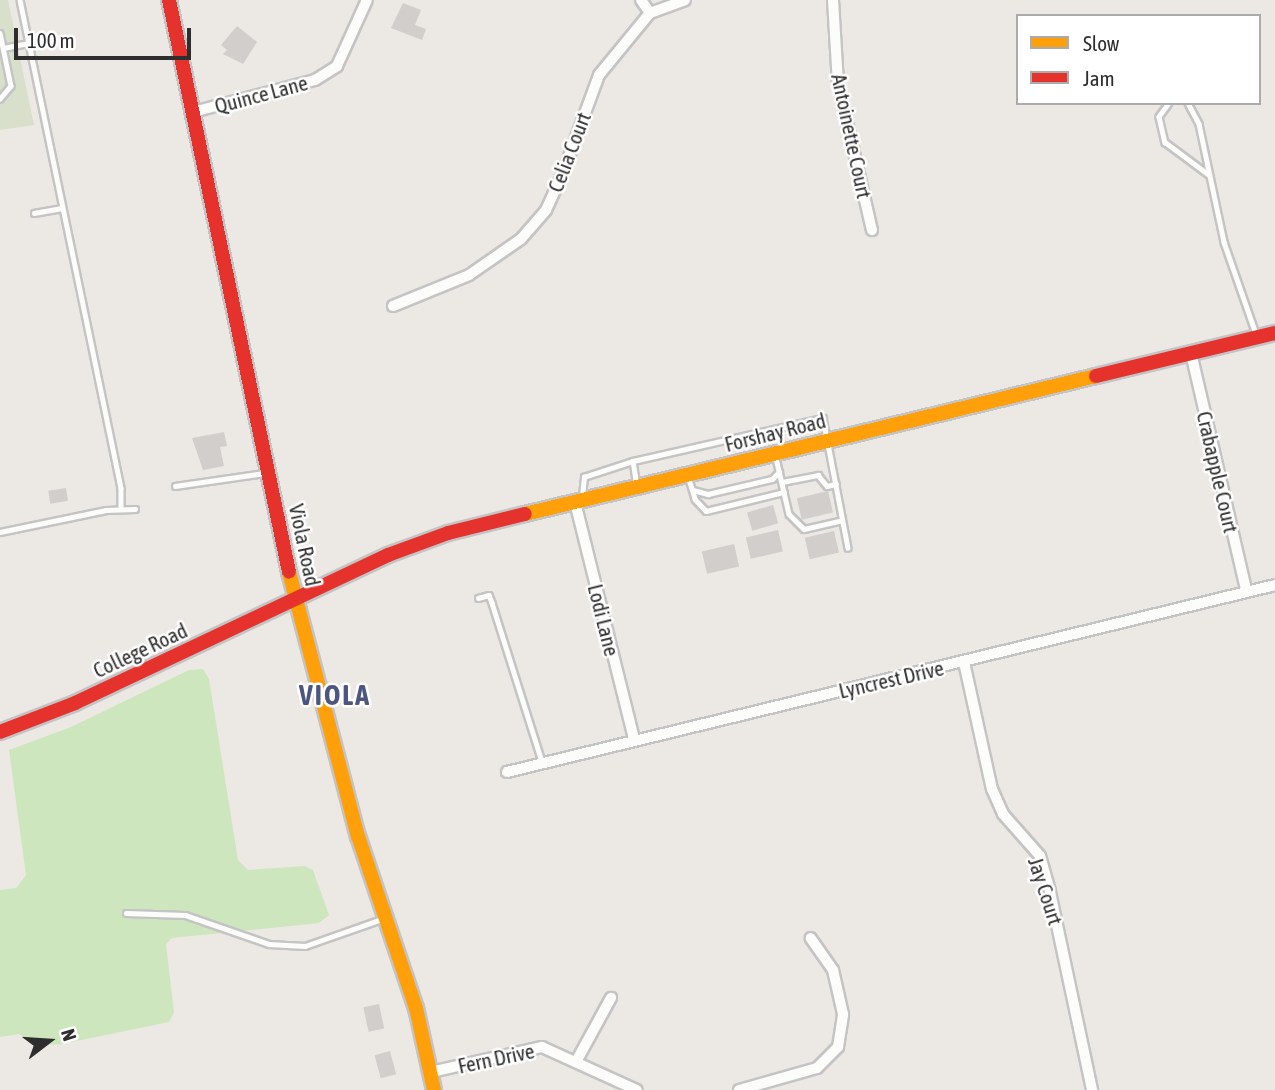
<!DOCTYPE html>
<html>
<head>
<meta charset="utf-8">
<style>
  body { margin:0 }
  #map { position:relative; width:1275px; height:1090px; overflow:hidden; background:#ece8e4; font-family:"Asap Condensed",sans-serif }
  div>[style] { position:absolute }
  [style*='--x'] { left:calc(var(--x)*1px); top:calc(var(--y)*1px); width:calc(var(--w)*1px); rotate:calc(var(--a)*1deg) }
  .green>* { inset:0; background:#cee6be }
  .cemetery>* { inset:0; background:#d8e0cc }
  .building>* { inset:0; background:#d1cecb; transform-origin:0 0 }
  .roads { filter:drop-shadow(2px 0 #c5c4c5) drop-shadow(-2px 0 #c5c4c5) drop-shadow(0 2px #c5c4c5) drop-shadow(0 -2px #c5c4c5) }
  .lane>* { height:4.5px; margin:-2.25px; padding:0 2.25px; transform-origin:2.25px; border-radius:2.25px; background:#fcfcfb }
  .street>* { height:10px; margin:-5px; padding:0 5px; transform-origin:5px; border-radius:5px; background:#fcfcfb }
  .slow>* { height:14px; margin:-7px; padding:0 7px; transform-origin:7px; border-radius:7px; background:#ff9f0a }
  .jam>* { height:14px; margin:-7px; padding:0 7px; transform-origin:7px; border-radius:7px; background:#e5322d }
  span { translate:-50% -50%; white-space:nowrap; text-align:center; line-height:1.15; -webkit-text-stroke:5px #fff; paint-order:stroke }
  .street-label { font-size:21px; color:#2e2e2e }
  .district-label { font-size:28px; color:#4d5680; font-weight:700; letter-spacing:2px }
  .legend { position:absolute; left:1016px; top:14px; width:245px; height:91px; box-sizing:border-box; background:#fff; border:2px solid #ababab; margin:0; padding:9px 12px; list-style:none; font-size:21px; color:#2e2e2e }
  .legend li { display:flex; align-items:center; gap:14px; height:35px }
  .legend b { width:35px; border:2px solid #ababab }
  .north { position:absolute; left:14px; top:1006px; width:70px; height:70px; -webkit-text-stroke:5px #fff; paint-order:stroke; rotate:73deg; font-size:19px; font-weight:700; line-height:28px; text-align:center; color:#2e2e2e }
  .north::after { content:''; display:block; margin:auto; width:24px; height:32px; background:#2e2e2e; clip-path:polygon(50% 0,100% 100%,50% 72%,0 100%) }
  .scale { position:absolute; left:14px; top:28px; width:177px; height:32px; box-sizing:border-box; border:4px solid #2e2e2e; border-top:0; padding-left:9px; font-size:21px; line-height:24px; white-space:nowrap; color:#2e2e2e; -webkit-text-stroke:5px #fff; paint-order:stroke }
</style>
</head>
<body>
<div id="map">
  <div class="green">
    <i style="clip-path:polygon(203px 669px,209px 679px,238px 860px,248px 870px,304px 866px,313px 870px,329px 915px,319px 923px,172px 938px,166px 944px,174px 1012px,169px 1022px,62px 1044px,36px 1045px,19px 1034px,0 1037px,0 890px,16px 888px,26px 875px,9px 750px,71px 727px,189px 670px)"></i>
  </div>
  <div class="cemetery">
    <i style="clip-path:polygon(0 0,8px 0,34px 125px,0 130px)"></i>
  </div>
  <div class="building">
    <i style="clip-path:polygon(403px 3px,421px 10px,415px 25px,426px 29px,422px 40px,391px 28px)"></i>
    <i style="clip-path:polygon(237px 26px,257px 42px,243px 64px,223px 54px,227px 50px,221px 45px)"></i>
    <i style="clip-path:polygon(224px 432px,227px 446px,220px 447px,224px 466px,203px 470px,192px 438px)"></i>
    <i style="left:66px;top:488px;width:13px;height:18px;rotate:81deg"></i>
    <i style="left:828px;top:491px;width:22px;height:32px;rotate:77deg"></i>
    <i style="left:773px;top:505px;width:19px;height:27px;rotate:74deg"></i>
    <i style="left:778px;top:530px;width:22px;height:33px;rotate:77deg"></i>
    <i style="left:834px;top:531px;width:22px;height:30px;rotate:77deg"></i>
    <i style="left:734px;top:544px;width:23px;height:33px;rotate:77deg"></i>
    <i style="left:379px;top:1004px;width:25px;height:16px;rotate:78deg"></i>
    <i style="left:390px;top:1051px;width:24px;height:16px;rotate:75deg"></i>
  </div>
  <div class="roads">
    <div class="lane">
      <i style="--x:20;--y:0;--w:498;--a:78.3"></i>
      <i style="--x:121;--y:488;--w:21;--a:90"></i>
      <i style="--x:0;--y:33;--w:54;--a:78.3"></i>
      <i style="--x:11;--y:86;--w:17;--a:130"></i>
      <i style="--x:3;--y:48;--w:25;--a:-11"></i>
      <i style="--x:1169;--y:103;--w:17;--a:126"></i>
      <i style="--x:1159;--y:117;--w:26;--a:77"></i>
      <i style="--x:1165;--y:142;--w:54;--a:36.7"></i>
      <i style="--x:1188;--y:103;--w:24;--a:62"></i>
      <i style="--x:1199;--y:124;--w:121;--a:78"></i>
      <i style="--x:1224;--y:242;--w:97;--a:70.8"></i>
      <i style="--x:34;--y:213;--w:28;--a:-10"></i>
      <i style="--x:776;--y:458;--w:57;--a:76.9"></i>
      <i style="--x:789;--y:514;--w:21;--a:45"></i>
      <i style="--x:804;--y:529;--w:39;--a:-13"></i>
      <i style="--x:633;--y:461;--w:195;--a:-12.8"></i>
      <i style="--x:823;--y:418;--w:132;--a:79.1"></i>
      <i style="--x:689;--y:479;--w:21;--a:73"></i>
      <i style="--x:695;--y:499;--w:16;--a:47"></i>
      <i style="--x:706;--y:511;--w:80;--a:-13.7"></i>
      <i style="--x:782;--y:482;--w:37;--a:-11"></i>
      <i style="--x:818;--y:475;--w:14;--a:51"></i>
      <i style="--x:827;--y:486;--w:9;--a:-13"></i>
      <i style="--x:175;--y:486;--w:90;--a:-8.3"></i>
      <i style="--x:693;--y:490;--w:16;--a:15"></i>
      <i style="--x:708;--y:494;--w:66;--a:-13.2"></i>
      <i style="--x:772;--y:479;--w:10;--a:-45"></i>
      <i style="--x:582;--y:496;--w:19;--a:-84"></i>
      <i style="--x:584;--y:477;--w:52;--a:-18.1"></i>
      <i style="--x:633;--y:461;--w:25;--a:81"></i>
      <i style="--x:0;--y:532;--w:108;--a:-11.7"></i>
      <i style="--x:106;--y:510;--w:29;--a:-2"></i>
      <i style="--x:478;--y:598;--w:11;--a:-15"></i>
      <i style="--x:489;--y:595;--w:9;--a:69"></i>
      <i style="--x:492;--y:603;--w:167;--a:72.5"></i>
      <i style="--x:126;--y:913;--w:59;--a:1.9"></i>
      <i style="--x:185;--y:915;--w:89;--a:19"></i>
      <i style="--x:269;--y:944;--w:36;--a:3"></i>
      <i style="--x:305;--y:946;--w:82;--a:-19.3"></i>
    </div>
    <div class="street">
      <i style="--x:641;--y:0;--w:16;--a:55"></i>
      <i style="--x:833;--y:0;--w:83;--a:86.6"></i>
      <i style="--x:838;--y:83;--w:151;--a:77"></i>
      <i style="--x:193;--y:112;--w:126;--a:-14.7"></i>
      <i style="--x:315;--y:80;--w:26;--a:-32"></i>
      <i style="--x:337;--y:66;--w:72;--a:-65.6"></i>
      <i style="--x:393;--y:306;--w:82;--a:-22.2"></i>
      <i style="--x:469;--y:275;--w:63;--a:-34.7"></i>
      <i style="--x:521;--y:239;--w:38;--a:-49"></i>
      <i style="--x:546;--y:210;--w:41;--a:-65.3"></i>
      <i style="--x:563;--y:173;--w:104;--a:-69.8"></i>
      <i style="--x:599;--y:75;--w:80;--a:-50.6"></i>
      <i style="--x:650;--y:13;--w:37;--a:-20"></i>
      <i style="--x:1191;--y:353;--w:243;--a:76.9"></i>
      <i style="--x:575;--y:502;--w:244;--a:76"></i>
      <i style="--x:964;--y:662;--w:130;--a:77.6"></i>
      <i style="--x:992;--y:789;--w:27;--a:66"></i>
      <i style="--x:1003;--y:814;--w:56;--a:48.6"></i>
      <i style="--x:1040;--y:856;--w:37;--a:74"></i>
      <i style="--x:1050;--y:892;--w:202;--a:78"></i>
      <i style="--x:507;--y:772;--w:790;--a:-13.68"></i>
      <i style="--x:577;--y:1060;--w:71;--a:-61.3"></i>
      <i style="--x:431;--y:1072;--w:114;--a:-12.7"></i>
      <i style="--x:542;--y:1047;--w:104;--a:24.4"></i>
      <i style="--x:739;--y:1090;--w:81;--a:-15.8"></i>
      <i style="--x:817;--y:1068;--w:30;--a:-45"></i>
      <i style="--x:838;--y:1047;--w:33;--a:-81"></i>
      <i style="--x:843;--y:1014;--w:45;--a:-102.8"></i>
      <i style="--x:833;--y:970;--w:39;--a:-125"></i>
    </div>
    <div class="slow">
      <i style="--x:525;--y:514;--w:587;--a:-13.59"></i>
      <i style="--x:289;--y:572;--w:273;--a:75.4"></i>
      <i style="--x:358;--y:836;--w:182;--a:71.4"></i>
      <i style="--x:416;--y:1008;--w:84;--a:77.6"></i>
    </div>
    <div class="jam">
      <i style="--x:169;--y:0;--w:584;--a:78.15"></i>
      <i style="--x:1096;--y:376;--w:184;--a:-13.5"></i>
      <i style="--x:0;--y:732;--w:80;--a:-21.1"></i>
      <i style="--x:75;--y:703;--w:346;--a:-25.3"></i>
      <i style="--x:388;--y:555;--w:64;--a:-20.1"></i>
      <i style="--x:448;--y:533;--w:79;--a:-13.9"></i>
    </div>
  </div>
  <div class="street-label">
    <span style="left:261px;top:94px;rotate:-15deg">Quince Lane</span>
    <span style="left:852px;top:136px;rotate:78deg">Antoinette Court</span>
    <span style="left:569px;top:152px;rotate:-69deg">Celia Court</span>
    <span style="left:775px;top:432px;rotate:-14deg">Forshay Road</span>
    <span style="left:1218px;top:472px;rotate:77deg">Crabapple Court</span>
    <span style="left:305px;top:545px;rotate:78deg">Viola Road</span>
    <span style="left:604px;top:620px;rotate:76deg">Lodi Lane</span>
    <span style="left:140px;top:650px;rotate:-25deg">College Road</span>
    <span style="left:891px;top:679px;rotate:-13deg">Lyncrest Drive</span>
    <span style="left:1046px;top:891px;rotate:72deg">Jay Court</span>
    <span style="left:496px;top:1058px;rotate:-12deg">Fern Drive</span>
  </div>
  <div class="district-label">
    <span style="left:335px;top:695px">VIOLA</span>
  </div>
  <ul class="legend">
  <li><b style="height:9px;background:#ff9f0a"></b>Slow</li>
  <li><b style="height:9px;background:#e5322d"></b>Jam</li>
  </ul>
  <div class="north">N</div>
  <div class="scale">100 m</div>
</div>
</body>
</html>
